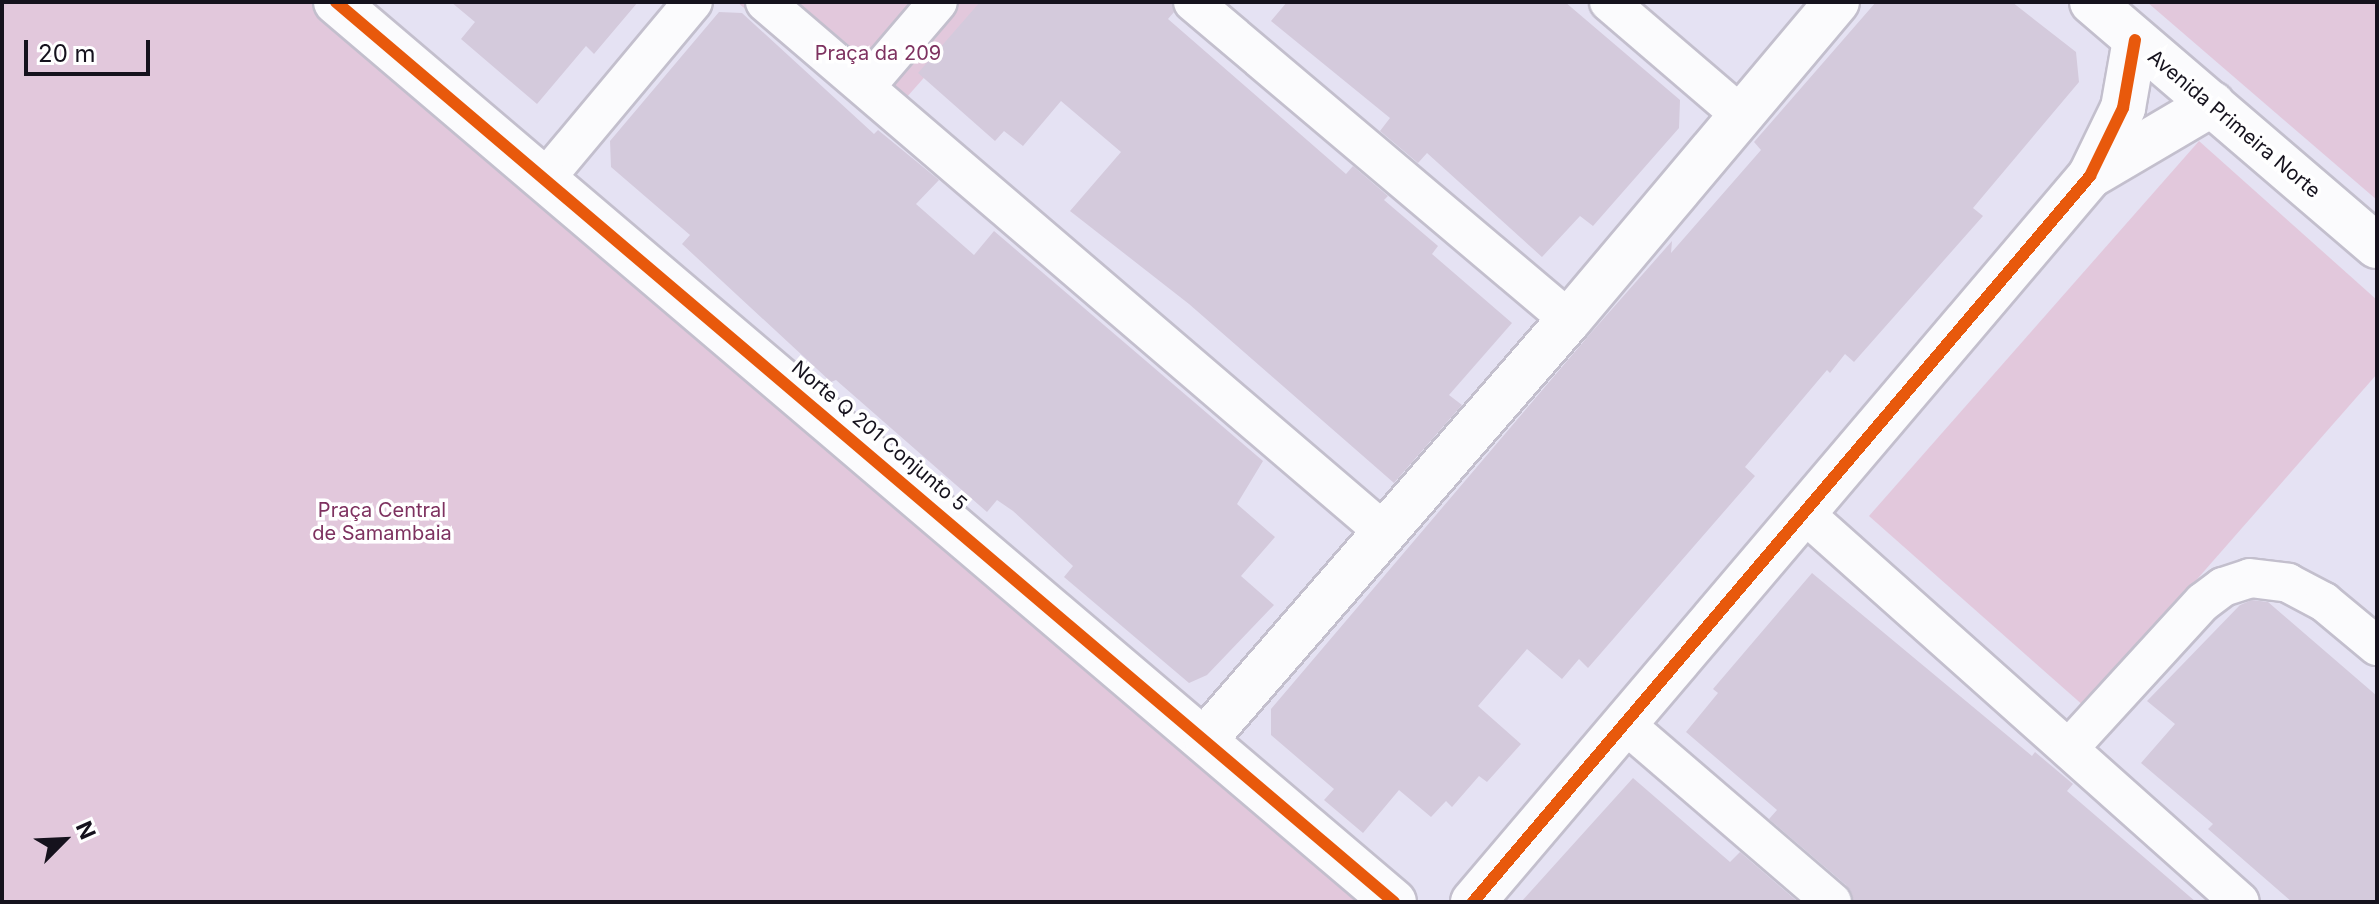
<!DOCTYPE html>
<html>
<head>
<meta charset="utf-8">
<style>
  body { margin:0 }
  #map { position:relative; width:2379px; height:904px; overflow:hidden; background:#e5e2f3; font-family:Inter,sans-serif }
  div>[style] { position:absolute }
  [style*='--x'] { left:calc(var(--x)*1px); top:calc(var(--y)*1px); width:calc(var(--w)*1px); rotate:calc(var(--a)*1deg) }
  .green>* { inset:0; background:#e2c8dc }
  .building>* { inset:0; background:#d4cadc }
  .roads { filter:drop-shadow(2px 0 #c3bfcd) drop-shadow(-2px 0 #c3bfcd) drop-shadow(0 2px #c3bfcd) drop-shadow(0 -2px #c3bfcd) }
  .minor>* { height:38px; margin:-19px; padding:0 19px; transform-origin:19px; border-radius:19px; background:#fbfbfd }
  .tertiary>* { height:44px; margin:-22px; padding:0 22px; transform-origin:22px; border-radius:22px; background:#fbfbfd }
  .secondary>* { height:44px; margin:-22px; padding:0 22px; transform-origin:22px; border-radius:22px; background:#fbfbfd }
  .cycleway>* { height:12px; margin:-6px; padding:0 6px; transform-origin:6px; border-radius:6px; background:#e8590c }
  span { translate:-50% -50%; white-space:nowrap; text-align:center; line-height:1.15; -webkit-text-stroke:7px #fff; paint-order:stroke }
  .park-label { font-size:20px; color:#7e3260 }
  .street-label { font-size:20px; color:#15121d }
  .frame { position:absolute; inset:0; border:4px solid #15121d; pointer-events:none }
  .north { position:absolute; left:24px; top:800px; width:80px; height:80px; -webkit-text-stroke:6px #fff; paint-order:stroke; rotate:66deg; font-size:22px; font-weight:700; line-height:32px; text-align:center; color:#15121d }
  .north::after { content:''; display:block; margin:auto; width:28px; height:36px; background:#15121d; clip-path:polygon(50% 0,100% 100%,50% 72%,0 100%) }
  .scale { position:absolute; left:24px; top:40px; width:126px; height:36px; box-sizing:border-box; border:4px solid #15121d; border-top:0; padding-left:10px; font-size:24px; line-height:28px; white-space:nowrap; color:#15121d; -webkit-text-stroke:6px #fff; paint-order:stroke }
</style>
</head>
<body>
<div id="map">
  <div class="green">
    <i style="clip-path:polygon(2px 2px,355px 2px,1418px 902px,2px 902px)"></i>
    <i style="clip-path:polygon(737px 2px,991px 2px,883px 124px)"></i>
    <i style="clip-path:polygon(2147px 2px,2377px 2px,2377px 200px)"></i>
    <i style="clip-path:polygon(2199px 141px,2377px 300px,2377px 374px,2085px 707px,1869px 516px)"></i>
  </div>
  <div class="building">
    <i style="clip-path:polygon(451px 2px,638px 2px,594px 54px,586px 46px,537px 104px,461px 39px,475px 22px)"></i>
    <i style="clip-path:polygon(980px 2px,1172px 2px,1174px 12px,1168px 19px,1346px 174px,1353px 166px,1388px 196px,1384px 200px,1438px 246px,1432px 254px,1512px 323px,1449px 395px,1462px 405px,1394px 483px,1189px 304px,1070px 211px,1121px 152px,1061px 101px,1023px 146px,1004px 131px,995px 141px,918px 73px)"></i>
    <i style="clip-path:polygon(1287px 2px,1565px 2px,1680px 100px,1679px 128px,1593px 226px,1580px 216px,1542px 257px,1427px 153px,1418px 163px,1380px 131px,1390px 118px,1271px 21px)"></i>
    <i style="clip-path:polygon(1876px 2px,2012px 2px,2076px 52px,2079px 82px,1973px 208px,1983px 216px,1854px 362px,1845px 354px,1830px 373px,1827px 370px,1745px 467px,1755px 476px,1588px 668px,1579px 659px,1562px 679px,1527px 649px,1478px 706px,1521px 744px,1487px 782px,1479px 776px,1452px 807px,1446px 801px,1431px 817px,1399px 790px,1363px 833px,1324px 800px,1334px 789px,1271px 735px,1271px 709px,1590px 334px,1672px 241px,1671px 253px,1761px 150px,1754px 142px)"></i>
    <i style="clip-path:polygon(719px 12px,742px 13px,874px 134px,878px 130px,939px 180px,916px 204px,974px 255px,994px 231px,1263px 461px,1237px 504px,1275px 537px,1241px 576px,1274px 605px,1207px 675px,1189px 683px,1064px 577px,1073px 566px,1013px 511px,997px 500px,987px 512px,836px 380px,831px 382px,682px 244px,690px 235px,611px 167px,610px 141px)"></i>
    <i style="clip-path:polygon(1812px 573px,2032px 756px,2035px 752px,2073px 784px,2067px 791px,2196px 902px,1853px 902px,1846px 885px,1769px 819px,1777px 810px,1686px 732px,1718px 693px,1713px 689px)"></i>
    <i style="clip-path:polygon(2252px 600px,2268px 602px,2377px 696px,2377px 902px,2292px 902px,2208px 829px,2213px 824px,2141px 763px,2175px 724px,2147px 701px,2240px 605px)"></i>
    <i style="clip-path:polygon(1633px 778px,1730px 862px,1740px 852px,1798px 902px,1521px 902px)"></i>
  </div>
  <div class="roads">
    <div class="minor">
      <i style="--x:765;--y:2;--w:813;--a:40.56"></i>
      <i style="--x:1193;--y:2;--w:492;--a:40.2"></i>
      <i style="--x:1609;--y:2;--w:175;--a:40.6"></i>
      <i style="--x:867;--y:85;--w:109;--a:-49.5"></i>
      <i style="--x:544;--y:180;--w:232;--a:-50.1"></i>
      <i style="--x:1806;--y:515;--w:581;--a:41.72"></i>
      <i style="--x:1625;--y:724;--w:273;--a:40.7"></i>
      <i style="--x:2069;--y:748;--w:198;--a:-47.5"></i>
      <i style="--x:2203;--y:602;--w:25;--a:-37"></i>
      <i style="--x:2223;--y:587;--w:28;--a:-18"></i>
      <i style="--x:2250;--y:578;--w:38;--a:7"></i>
      <i style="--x:2288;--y:583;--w:41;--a:27.8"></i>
      <i style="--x:2324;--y:602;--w:69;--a:39.7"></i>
    </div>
    <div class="tertiary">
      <i style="--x:336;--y:2;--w:1389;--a:40.39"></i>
      <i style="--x:2090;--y:176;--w:142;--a:-30.5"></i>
      <i style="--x:1206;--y:738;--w:554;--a:-49.03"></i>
      <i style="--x:1569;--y:320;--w:416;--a:-49.9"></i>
      <i style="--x:1473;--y:902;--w:953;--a:-49.64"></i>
      <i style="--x:2090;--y:176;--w:76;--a:-64.1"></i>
      <i style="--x:2123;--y:108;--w:69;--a:-80"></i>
    </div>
    <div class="secondary">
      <i style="--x:2092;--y:2;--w:375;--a:40.6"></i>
    </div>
  </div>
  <div class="cycleway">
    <i style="--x:336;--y:2;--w:1389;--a:40.39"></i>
    <i style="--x:1473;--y:902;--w:953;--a:-49.64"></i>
    <i style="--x:2090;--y:176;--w:76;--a:-64.1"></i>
    <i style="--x:2123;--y:108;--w:69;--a:-80"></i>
  </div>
  <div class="park-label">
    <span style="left:878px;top:53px">Praça da 209</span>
    <span style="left:382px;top:522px">Praça Central<br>de Samambaia</span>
  </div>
  <div class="street-label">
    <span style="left:2234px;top:124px;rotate:40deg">Avenida Primeira Norte</span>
    <span style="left:879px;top:436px;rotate:40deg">Norte Q 201 Conjunto 5</span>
  </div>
  <div class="frame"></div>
  <div class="north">N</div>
  <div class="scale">20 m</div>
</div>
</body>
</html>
